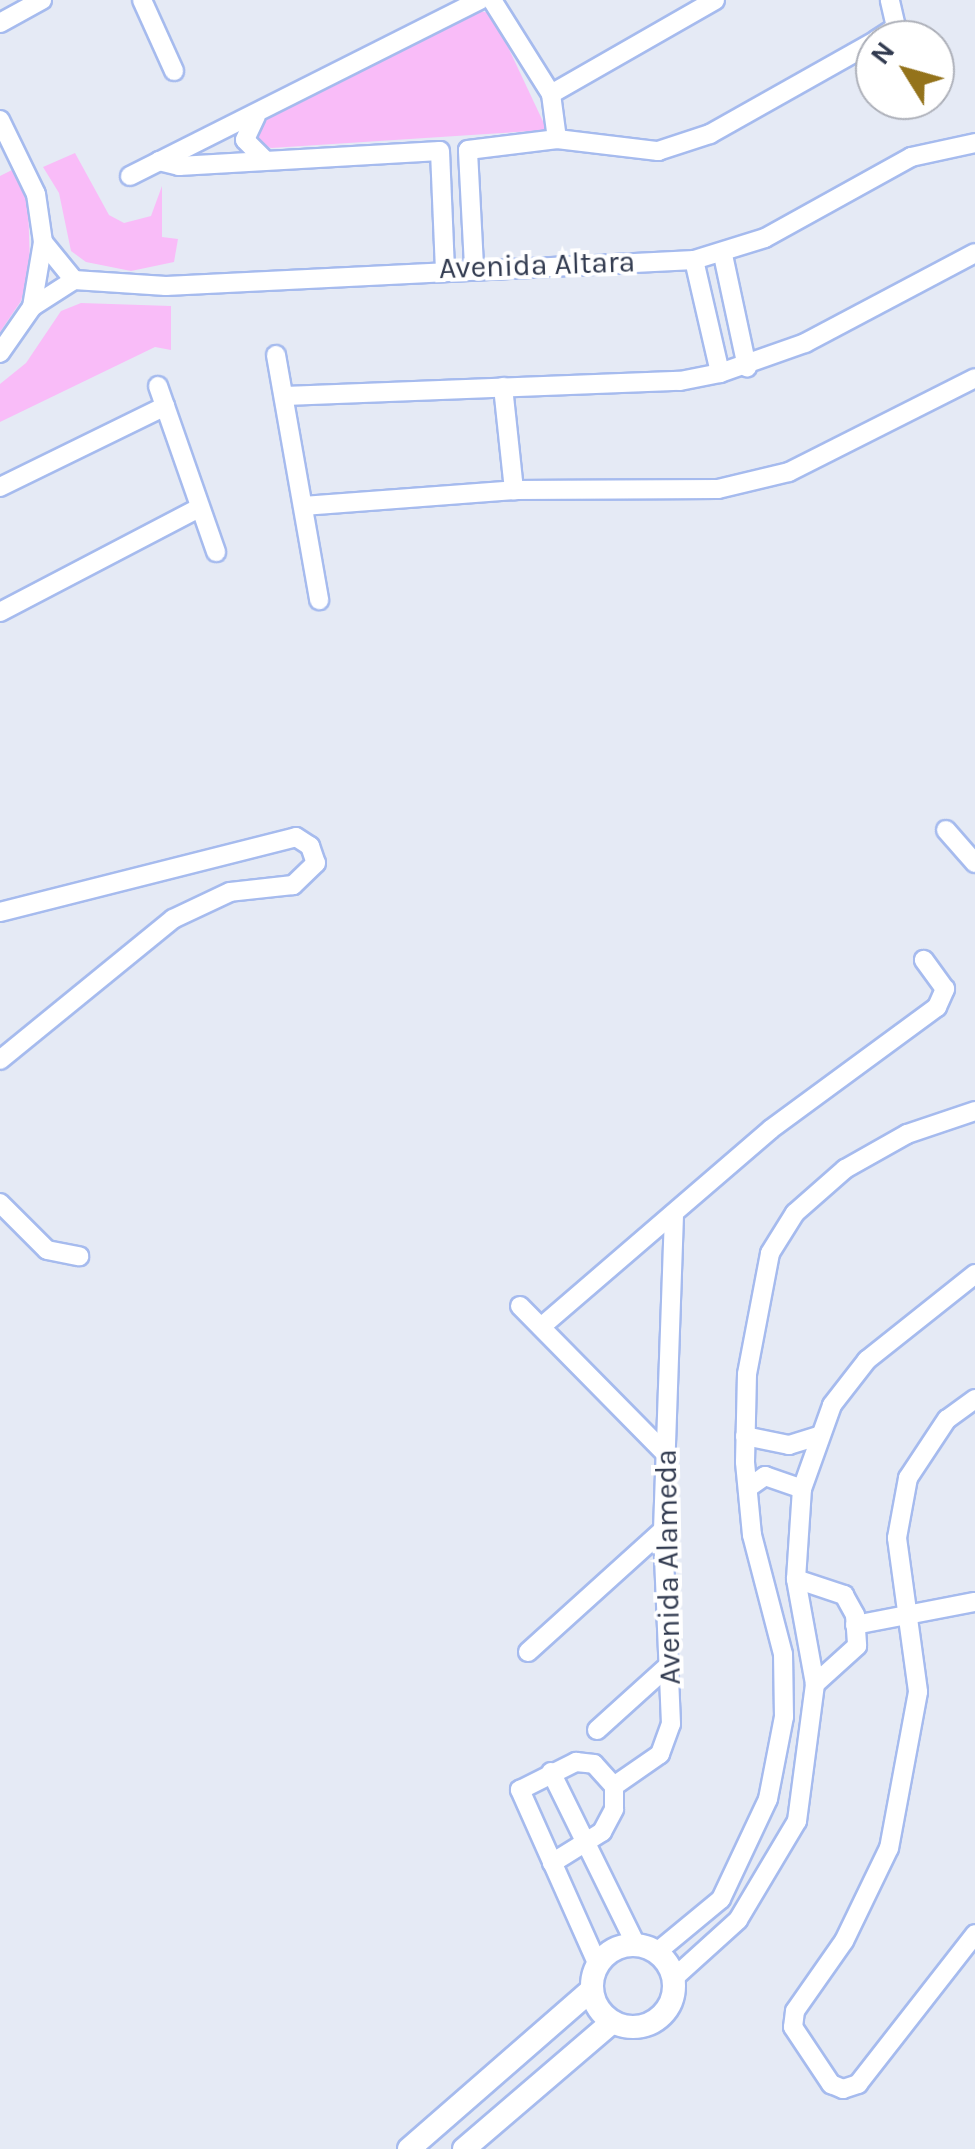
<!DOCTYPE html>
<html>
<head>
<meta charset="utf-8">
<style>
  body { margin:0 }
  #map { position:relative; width:975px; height:2149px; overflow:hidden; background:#e5eaf5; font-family:Karla,sans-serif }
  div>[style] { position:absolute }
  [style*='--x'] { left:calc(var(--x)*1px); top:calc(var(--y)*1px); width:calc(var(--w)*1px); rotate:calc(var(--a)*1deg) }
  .green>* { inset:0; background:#f9bcf8 }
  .roads { filter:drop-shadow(2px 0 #a6bbee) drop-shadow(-2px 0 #a6bbee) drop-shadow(0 2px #a6bbee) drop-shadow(0 -2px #a6bbee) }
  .minor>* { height:18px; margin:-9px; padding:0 9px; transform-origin:9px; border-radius:9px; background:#fff }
  .tertiary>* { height:22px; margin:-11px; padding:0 11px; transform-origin:11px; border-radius:11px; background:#fff }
  .tertiary>.ring { margin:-11px; padding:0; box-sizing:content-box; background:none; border:22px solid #fff; border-radius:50% }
  span { translate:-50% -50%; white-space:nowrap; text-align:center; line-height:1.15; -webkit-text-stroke:8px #fff; paint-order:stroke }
  .street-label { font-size:30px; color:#313a4f }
  .north { position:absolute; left:855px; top:20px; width:100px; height:100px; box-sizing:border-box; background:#fff; border:2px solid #adb0b9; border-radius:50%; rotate:307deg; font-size:28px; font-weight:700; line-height:40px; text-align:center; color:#313a4f }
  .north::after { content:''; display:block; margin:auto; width:35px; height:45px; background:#94731b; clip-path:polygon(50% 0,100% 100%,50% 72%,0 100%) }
</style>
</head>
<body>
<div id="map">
  <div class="green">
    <i style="clip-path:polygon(471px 10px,492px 13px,547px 130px,271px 148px,258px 142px,255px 128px,266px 118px)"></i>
    <i style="clip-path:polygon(75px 153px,109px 215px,124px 223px,151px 216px,162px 186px,162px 237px,178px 239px,174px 262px,131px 271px,86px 262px,71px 251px,59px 193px,43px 167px)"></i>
    <i style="clip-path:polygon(14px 169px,28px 203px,30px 267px,21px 301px,0 332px,0 176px)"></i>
    <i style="clip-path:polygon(81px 303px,171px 306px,171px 350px,155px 347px,0 422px,0 384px,26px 363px,61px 311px)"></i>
  </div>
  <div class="roads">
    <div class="minor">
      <i style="--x:142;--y:0;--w:78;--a:65.7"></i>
      <i style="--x:492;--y:0;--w:111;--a:57.9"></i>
      <i style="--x:551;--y:94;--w:45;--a:82.4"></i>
      <i style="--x:0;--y:23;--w:48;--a:-28.7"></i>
      <i style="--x:876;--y:40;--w:24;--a:-33"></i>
      <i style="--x:896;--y:27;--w:28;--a:-103"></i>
      <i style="--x:551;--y:94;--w:189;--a:-29.8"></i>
      <i style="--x:256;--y:116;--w:26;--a:115"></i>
      <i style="--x:245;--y:140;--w:27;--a:45"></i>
      <i style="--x:0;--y:120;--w:82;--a:64.1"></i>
      <i style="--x:36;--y:194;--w:49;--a:81.7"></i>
      <i style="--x:43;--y:242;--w:66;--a:99.6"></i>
      <i style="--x:32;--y:307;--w:56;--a:124.8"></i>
      <i style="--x:159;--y:161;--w:21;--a:14"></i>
      <i style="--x:179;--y:166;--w:261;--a:-3.3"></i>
      <i style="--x:440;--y:151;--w:117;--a:87.6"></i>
      <i style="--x:130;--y:176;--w:392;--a:-26.7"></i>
      <i style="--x:43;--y:242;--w:49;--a:50.8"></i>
      <i style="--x:723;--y:255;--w:115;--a:77.9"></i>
      <i style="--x:694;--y:260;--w:116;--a:77"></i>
      <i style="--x:474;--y:266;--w:116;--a:-93"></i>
      <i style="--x:468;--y:150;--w:90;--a:-7"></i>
      <i style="--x:557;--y:139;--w:102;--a:6.8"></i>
      <i style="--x:658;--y:151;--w:55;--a:-18.1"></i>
      <i style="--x:710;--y:134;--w:189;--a:-29.4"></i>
      <i style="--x:32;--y:307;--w:50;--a:-32.7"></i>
      <i style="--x:74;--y:280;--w:92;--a:3.7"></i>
      <i style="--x:166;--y:286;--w:529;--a:-2.82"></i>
      <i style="--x:694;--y:260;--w:74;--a:-17.2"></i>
      <i style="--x:765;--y:238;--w:167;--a:-29"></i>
      <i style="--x:911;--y:157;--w:66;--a:-12.3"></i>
      <i style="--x:276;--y:355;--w:249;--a:80"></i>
      <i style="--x:158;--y:386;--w:176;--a:70.7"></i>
      <i style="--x:503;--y:387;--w:104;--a:83.9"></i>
      <i style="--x:285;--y:396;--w:395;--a:-2.2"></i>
      <i style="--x:680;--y:381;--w:41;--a:-11.3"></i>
      <i style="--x:720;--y:373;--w:90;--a:-19.4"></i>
      <i style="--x:805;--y:343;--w:192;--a:-27.9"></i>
      <i style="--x:0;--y:487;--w:184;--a:-26.1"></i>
      <i style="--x:303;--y:506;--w:212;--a:-4.3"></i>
      <i style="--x:514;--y:490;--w:204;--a:-0.3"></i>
      <i style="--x:718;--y:489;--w:73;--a:-13.5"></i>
      <i style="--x:789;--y:472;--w:208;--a:-26.8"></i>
      <i style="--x:0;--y:612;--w:225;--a:-27.6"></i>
      <i style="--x:946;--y:830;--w:44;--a:48.7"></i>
      <i style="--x:0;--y:912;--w:305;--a:-14.2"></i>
      <i style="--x:296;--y:837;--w:17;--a:33"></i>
      <i style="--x:310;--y:846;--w:18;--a:71"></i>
      <i style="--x:316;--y:863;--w:32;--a:136"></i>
      <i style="--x:293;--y:885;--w:63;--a:173.7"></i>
      <i style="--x:230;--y:892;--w:63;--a:154.7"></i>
      <i style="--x:173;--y:919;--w:223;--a:140.8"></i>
      <i style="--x:0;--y:1203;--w:66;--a:45"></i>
      <i style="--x:47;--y:1250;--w:33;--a:11"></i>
      <i style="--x:520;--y:1306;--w:209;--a:45.4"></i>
      <i style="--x:541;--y:1327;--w:303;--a:-40.7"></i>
      <i style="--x:771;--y:1129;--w:206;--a:-36.3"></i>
      <i style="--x:937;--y:1007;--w:20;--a:-66"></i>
      <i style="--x:945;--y:989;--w:36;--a:-126"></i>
      <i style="--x:975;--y:1399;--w:34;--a:144"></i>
      <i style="--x:947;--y:1419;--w:71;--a:123.5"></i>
      <i style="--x:908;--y:1478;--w:61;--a:100.4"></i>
      <i style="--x:897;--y:1538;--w:155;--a:82.2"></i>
      <i style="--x:918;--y:1692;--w:159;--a:100.5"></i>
      <i style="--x:889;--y:1848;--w:103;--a:115.8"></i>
      <i style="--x:844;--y:1941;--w:85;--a:125"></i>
      <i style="--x:795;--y:2011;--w:16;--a:97"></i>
      <i style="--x:793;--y:2027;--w:69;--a:56.3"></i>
      <i style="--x:831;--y:2084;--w:13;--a:23"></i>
      <i style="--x:843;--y:2089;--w:16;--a:-18"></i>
      <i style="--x:858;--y:2084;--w:190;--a:-52"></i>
      <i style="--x:745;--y:1436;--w:45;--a:11.6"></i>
      <i style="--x:789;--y:1445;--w:31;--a:-17"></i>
      <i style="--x:748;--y:1488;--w:21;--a:-35"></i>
      <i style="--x:765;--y:1476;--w:39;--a:19"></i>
      <i style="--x:796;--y:1579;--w:51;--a:18.4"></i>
      <i style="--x:844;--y:1595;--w:23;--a:61"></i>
      <i style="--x:855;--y:1615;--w:31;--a:86"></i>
      <i style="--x:857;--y:1646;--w:57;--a:137.9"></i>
      <i style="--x:855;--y:1625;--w:122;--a:-10.9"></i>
      <i style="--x:528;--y:1652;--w:182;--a:-42.1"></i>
      <i style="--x:597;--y:1730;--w:97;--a:-42.1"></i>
      <i style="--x:551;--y:1772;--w:193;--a:63.8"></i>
      <i style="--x:614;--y:1786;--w:56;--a:-34.8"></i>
      <i style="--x:660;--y:1754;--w:32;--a:-70"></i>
      <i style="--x:671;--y:1724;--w:194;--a:-92.4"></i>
      <i style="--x:663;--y:1530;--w:317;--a:-88"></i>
      <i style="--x:552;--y:1863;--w:59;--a:-31.8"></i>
      <i style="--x:602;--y:1832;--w:26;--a:-62"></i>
      <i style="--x:614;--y:1809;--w:23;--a:-90"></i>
      <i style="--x:657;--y:1952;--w:83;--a:-39.6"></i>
      <i style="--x:721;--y:1899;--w:110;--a:-64.8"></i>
      <i style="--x:768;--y:1799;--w:84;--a:-79"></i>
      <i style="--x:784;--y:1717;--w:63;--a:-90.9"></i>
      <i style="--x:783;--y:1654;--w:123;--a:-104.6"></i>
      <i style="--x:752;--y:1535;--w:73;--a:-95.5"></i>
      <i style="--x:745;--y:1462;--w:88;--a:-88.7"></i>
      <i style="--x:747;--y:1374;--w:123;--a:-79.2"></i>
      <i style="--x:770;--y:1253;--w:47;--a:-58"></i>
      <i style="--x:795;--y:1213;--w:67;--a:-41.3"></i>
      <i style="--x:845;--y:1169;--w:71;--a:-29.4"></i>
      <i style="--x:907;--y:1134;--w:72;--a:-18.7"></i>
      <i style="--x:598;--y:1965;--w:192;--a:-114"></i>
      <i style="--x:520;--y:1790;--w:63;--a:-26.6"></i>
      <i style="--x:576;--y:1762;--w:18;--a:6"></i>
      <i style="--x:594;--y:1764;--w:30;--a:48"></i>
      <i style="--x:675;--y:1977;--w:85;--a:-42.1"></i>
      <i style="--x:738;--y:1920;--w:115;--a:-59.2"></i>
      <i style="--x:797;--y:1821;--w:138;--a:-82.5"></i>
      <i style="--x:815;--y:1684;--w:107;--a:-100.3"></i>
      <i style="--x:796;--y:1579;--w:90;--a:-86.2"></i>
      <i style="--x:802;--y:1489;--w:89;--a:-70.3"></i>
      <i style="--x:832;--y:1405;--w:57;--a:-52.1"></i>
      <i style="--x:867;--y:1360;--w:138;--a:-38.5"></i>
    </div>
    <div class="tertiary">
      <i class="ring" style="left:592px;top:1945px;width:60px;height:60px"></i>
      <i style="--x:409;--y:2149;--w:242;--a:-41.1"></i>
      <i style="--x:464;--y:2149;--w:195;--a:-40.6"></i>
    </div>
  </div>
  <div class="street-label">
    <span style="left:537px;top:265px;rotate:-2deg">Avenida Altara</span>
    <span style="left:668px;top:1567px;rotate:-91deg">Avenida Alameda</span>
  </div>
  <div class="north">N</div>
</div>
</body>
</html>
